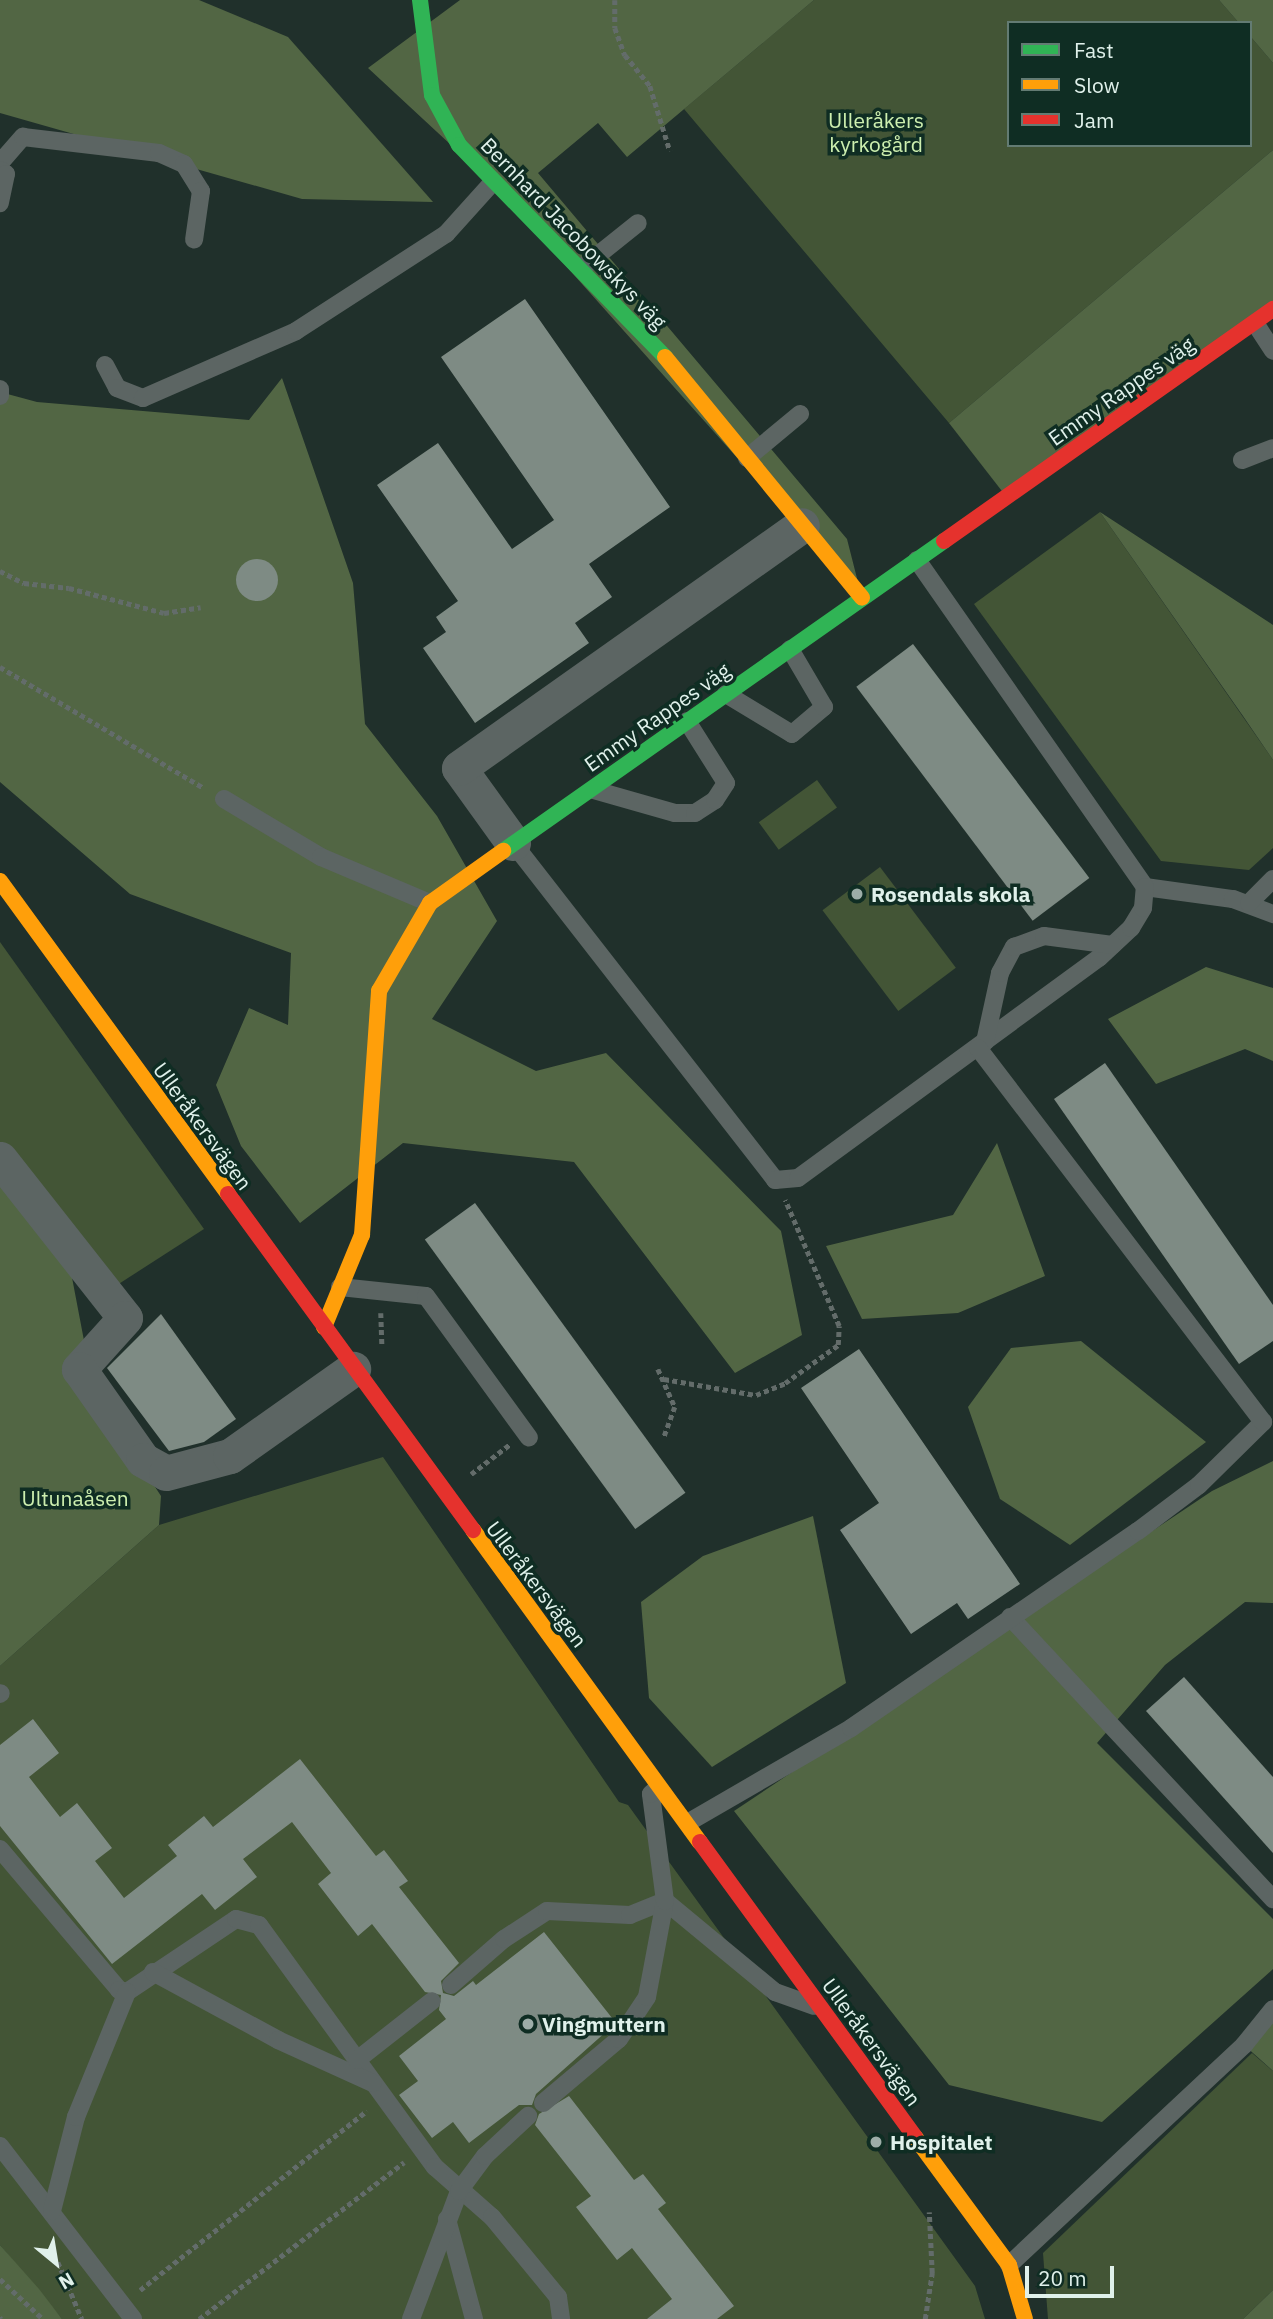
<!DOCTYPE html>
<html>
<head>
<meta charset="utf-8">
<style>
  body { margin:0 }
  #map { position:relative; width:1273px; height:2319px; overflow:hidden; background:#20302b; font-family:"IBM Plex Sans",sans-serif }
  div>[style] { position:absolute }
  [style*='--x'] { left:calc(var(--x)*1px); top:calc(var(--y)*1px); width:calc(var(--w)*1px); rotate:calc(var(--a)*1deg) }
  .green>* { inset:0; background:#435536; transform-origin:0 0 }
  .forest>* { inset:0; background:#526644 }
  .building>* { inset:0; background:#7e8b84; transform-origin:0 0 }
  .round { border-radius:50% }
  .path>* { height:4.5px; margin-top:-2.25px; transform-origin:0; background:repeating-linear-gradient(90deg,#636c6a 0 5px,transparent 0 8.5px) }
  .lane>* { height:18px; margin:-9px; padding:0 9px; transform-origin:9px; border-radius:9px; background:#5c6563 }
  .street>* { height:35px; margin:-17.5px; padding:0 17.5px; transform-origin:17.5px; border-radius:17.5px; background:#5c6563 }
  .fast>* { height:16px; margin:-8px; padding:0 8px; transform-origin:8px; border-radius:8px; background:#30b455 }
  .slow>* { height:16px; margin:-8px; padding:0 8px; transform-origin:8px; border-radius:8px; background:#ff9f0a }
  .jam>* { height:16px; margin:-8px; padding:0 8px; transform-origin:8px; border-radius:8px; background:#e5322d }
  .dots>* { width:19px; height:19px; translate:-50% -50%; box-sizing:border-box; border:4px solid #0f2d23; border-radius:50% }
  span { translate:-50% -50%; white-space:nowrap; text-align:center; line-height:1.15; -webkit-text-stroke:7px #0f2d23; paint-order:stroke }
  .park-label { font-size:21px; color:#cdefaf }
  .street-label { font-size:21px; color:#e0f1eb }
  .poi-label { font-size:21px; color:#e0f1eb; font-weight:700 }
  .left { translate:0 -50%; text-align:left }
  .legend { position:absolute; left:1007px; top:21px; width:245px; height:126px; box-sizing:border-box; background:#0f2d23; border:2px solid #637b73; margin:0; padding:9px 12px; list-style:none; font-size:21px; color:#e0f1eb }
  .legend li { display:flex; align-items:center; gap:14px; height:35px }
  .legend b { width:35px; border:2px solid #637b73 }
  .north { position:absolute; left:21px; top:2228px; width:70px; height:70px; -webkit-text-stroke:5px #0f2d23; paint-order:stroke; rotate:150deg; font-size:19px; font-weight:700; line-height:28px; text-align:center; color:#e0f1eb }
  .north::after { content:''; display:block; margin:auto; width:24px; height:32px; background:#e0f1eb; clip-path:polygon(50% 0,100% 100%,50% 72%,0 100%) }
  .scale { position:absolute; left:1025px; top:2266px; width:89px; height:32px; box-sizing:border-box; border:4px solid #e0f1eb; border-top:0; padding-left:9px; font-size:21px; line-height:24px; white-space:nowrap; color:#e0f1eb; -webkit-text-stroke:5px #0f2d23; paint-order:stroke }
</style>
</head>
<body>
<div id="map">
  <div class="green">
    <i style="clip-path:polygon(814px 0,1219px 0,1239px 23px,1009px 23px,1009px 145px,1250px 145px,1250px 36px,1273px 63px,1273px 150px,949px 423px,684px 109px)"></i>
    <i style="clip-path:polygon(1100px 512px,1273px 760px,1273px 848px,1249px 870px,1161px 861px,974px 604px)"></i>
    <i style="left:817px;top:780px;width:34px;height:72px;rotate:54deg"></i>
    <i style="left:880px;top:867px;width:126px;height:72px;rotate:53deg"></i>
    <i style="clip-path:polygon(0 942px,204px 1229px,114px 1287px,0 1144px)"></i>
    <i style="clip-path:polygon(383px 1457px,619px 1802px,628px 1805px,975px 2286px,985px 2319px,62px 2319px,0 2245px,0 1666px,159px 1525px)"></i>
    <i style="clip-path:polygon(1252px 2053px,1273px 2071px,1273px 2290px,1243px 2319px,1048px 2319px,1043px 2253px)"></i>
  </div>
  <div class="forest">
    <i style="clip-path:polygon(0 0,199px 0,288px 37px,433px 202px,302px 199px,0 113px)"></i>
    <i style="clip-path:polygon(460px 0,814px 0,627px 157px,598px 123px,538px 173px,847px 539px,862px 598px,492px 183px,368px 68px)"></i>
    <i style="clip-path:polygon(1219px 0,1273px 0,1273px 63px,1250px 36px,1250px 23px,1239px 23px)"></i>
    <i style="clip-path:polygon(1273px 150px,1273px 309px,1005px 495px,949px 423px)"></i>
    <i style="clip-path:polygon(282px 378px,353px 583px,365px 724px,437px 816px,497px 921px,432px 1019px,536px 1071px,606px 1053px,781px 1231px,802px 1335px,735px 1373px,574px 1162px,403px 1143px,300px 1223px,241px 1146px,216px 1085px,249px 1008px,288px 1025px,291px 953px,130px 894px,0 782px,0 392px,37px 402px,249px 420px)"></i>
    <i style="clip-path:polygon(1100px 512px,1273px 625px,1273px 760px,1243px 716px)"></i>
    <i style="clip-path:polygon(1206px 967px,1273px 988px,1273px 1061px,1245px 1049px,1156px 1084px,1108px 1019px)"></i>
    <i style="clip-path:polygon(997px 1143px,1045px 1276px,958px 1313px,862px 1319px,826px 1246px,953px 1215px)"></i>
    <i style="clip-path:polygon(0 1174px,70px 1267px,94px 1393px,161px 1496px,159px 1525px,0 1666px)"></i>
    <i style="clip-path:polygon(1081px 1341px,1206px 1442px,1070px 1545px,1000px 1499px,968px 1407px,1011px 1348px)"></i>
    <i style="clip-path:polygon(1273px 1461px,1273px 1603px,1245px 1602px,1165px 1665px,1097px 1743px,1273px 1919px,1273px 1969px,1102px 2122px,949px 2085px,734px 1811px,1212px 1491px)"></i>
    <i style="clip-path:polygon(813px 1516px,846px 1683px,712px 1767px,649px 1698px,641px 1602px,703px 1556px)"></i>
    <i style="clip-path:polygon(1273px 2009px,1273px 2071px,1244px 2045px)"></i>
    <i style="clip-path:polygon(0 2245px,39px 2289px,62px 2319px,0 2319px)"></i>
    <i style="clip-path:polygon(1273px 2290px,1273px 2319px,1243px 2319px)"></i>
  </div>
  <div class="building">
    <i style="clip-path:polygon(525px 299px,670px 507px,589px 564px,612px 597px,575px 623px,589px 643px,475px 723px,423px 648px,446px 632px,436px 617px,458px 601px,377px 485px,438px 443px,512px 549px,554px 520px,441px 357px)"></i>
    <i class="round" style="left:236px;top:559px;width:42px;height:42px"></i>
    <i style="left:913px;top:644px;width:293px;height:71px;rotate:53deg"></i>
    <i style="clip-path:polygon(1105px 1063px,1273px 1305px,1273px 1341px,1239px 1364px,1054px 1099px)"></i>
    <i style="left:475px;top:1203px;width:358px;height:62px;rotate:54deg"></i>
    <i style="clip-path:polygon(161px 1314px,236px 1419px,204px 1442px,169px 1451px,107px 1368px)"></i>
    <i style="clip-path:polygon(859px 1349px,1020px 1584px,968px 1619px,957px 1603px,911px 1634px,840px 1530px,879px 1503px,801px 1388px)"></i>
    <i style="clip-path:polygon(1184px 1677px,1273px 1777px,1273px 1853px,1146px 1711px)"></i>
    <i style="clip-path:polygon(33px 1719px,59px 1753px,29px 1777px,60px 1817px,77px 1803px,112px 1848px,95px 1861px,124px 1898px,177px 1856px,168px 1845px,204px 1816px,213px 1827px,300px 1759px,376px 1856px,384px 1850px,408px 1881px,399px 1887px,459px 1963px,441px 1981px,443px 1993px,454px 1996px,473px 1981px,476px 1985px,544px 1932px,616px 2023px,536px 2094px,532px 2105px,519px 2105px,469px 2143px,453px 2122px,432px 2138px,399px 2095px,418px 2081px,399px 2056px,446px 2019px,439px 2010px,441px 1995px,425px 1992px,372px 1924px,358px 1936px,318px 1884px,331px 1873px,292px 1822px,243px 1859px,257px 1877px,215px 1910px,202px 1894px,112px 1964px,0 1826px,0 1745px)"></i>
    <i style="clip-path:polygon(569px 2096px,634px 2180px,643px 2174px,666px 2203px,658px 2209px,734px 2306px,717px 2319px,647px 2319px,672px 2299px,632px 2248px,617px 2260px,576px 2207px,591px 2196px,535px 2125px,539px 2114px)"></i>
  </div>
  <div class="path">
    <i style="--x:615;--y:0;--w:28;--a:90"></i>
    <i style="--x:615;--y:28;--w:29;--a:70"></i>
    <i style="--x:625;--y:55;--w:40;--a:51"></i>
    <i style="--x:650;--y:86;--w:68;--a:72.9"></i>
    <i style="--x:0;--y:571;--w:27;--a:27"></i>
    <i style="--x:24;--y:583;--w:45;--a:6.3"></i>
    <i style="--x:69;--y:588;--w:98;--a:14.7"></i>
    <i style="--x:164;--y:613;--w:37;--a:-9"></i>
    <i style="--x:0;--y:667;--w:237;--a:30.7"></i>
    <i style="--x:381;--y:1313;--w:33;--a:88"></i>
    <i style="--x:658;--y:1369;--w:42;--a:65.9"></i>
    <i style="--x:675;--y:1407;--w:32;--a:110"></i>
    <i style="--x:664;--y:1379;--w:93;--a:9.9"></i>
    <i style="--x:756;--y:1395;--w:31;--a:-22"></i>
    <i style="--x:785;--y:1383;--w:65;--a:-35.6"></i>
    <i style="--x:838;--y:1345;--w:19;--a:-87"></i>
    <i style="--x:839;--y:1326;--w:137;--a:-113.2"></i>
    <i style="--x:471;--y:1474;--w:48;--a:-37.3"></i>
    <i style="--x:58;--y:2262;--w:62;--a:67.2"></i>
    <i style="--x:0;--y:2279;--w:59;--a:42.9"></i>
    <i style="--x:140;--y:2290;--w:289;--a:-38.3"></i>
    <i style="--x:0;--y:2317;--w:2;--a:63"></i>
    <i style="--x:199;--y:2319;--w:258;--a:-37.4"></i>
    <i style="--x:925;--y:2319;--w:47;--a:-81.3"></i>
    <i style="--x:932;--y:2273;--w:61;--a:-92.8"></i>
  </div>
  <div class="lane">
    <i style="--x:0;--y:163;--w:35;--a:-49"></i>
    <i style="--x:23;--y:137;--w:137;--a:6.7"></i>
    <i style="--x:159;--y:153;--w:27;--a:24"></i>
    <i style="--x:184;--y:164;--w:32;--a:58"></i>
    <i style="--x:201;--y:191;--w:49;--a:98.1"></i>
    <i style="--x:0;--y:170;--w:7;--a:34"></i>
    <i style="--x:6;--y:174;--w:30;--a:102"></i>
    <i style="--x:583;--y:267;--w:70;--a:-38.7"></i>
    <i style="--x:1255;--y:323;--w:33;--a:57"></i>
    <i style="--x:105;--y:365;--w:26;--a:62"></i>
    <i style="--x:117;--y:388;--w:28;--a:21"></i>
    <i style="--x:143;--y:398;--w:167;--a:-23.6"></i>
    <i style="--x:296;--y:331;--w:179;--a:-32.9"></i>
    <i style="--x:446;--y:234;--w:69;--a:-48"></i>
    <i style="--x:0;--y:389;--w:7;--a:90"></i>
    <i style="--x:747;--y:458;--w:69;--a:-39.7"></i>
    <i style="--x:1242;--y:460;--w:33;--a:-21"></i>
    <i style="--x:917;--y:560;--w:399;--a:55.1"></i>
    <i style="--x:1145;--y:887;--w:89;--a:7.8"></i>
    <i style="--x:1233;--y:899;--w:43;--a:20.6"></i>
    <i style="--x:726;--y:694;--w:77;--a:31.2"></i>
    <i style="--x:792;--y:734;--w:42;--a:-40.2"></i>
    <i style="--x:824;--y:707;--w:67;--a:-120.4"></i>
    <i style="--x:594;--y:790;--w:84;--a:15.9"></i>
    <i style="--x:675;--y:813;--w:20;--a:0"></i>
    <i style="--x:695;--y:813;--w:24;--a:-33"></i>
    <i style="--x:715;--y:800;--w:20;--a:-57"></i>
    <i style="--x:726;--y:783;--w:73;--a:-122.2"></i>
    <i style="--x:224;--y:799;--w:113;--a:30.9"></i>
    <i style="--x:321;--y:857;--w:118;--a:22.9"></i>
    <i style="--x:513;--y:843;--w:427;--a:52.1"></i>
    <i style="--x:775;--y:1180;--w:23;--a:-5"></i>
    <i style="--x:798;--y:1178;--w:373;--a:-36.2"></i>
    <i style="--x:1099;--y:958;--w:44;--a:-43.2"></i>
    <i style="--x:1131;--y:928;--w:23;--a:-59"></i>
    <i style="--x:1143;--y:908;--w:21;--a:-85"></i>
    <i style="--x:1249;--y:903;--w:34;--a:-45"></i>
    <i style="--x:985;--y:1042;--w:71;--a:-77.7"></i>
    <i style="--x:1000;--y:973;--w:30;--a:-62"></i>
    <i style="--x:1014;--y:947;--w:32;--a:-20"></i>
    <i style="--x:1044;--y:936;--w:69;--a:7.5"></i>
    <i style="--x:340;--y:1287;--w:86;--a:6"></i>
    <i style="--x:426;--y:1296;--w:175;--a:54"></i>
    <i style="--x:1010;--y:1617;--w:386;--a:47"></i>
    <i style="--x:0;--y:1694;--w:1;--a:-45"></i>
    <i style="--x:689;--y:1822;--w:187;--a:-30.1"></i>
    <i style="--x:851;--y:1728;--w:348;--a:-34.5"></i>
    <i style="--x:1138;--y:1531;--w:76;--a:-37"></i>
    <i style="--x:1199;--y:1485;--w:90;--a:-44.5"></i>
    <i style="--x:1263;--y:1422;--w:470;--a:-127.3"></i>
    <i style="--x:0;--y:1849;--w:185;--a:49.8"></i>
    <i style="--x:119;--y:1990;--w:8;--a:14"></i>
    <i style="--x:127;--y:1992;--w:131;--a:-33.8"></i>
    <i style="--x:236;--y:1919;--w:24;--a:15"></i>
    <i style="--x:259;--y:1925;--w:299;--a:54"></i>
    <i style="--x:435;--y:2167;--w:76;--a:41.3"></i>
    <i style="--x:492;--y:2217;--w:104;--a:50.5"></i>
    <i style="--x:558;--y:2297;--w:22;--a:82"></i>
    <i style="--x:153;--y:1972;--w:142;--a:28.5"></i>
    <i style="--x:278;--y:2040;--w:104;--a:24.4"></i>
    <i style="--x:451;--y:1985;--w:70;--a:-41"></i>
    <i style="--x:504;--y:1939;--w:51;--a:-33.1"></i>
    <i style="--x:547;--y:1911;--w:83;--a:2.8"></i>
    <i style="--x:630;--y:1915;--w:38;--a:-22"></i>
    <i style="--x:665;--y:1901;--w:143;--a:39.6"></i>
    <i style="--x:775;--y:1992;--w:41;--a:19.7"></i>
    <i style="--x:357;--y:2060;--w:95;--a:-38.2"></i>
    <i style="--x:543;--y:2103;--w:99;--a:-40.1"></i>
    <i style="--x:619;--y:2039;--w:50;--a:-56.3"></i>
    <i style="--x:647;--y:1997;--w:98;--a:-79.4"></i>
    <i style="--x:665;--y:1901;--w:108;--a:-97.5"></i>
    <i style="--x:651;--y:1794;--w:8;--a:-45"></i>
    <i style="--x:0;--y:2146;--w:218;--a:52.4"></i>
    <i style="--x:52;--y:2211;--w:97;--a:-75.7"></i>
    <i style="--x:76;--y:2117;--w:135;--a:-67.8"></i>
    <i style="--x:447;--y:2219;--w:104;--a:74.9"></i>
    <i style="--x:1009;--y:2265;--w:322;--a:-43.1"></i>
    <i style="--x:1244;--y:2045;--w:46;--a:-51.1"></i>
    <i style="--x:411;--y:2319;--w:137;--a:-69.4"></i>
    <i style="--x:459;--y:2191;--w:44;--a:-53.4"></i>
    <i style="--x:485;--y:2156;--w:59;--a:-42.9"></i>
  </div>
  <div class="street">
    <i style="--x:513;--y:843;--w:92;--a:-125.8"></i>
    <i style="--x:459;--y:768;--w:420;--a:-35.3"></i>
    <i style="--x:0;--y:1159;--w:202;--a:51.8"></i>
    <i style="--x:125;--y:1318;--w:69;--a:132"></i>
    <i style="--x:79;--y:1369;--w:111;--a:54.9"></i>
    <i style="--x:143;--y:1460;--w:26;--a:29"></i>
    <i style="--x:166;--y:1473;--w:66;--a:-14.9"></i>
    <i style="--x:230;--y:1456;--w:151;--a:-35.3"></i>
  </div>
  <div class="fast">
    <i style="--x:420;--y:0;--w:96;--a:82.8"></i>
    <i style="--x:432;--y:95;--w:57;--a:61.6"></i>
    <i style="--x:459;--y:145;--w:296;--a:45.8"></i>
    <i style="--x:503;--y:851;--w:539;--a:-35.11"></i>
  </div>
  <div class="slow">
    <i style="--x:665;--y:357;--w:311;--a:50.7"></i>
    <i style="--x:0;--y:881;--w:387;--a:53.9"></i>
    <i style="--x:324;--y:1327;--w:100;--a:-67.6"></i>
    <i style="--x:362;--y:1235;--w:245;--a:-86"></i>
    <i style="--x:379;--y:991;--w:102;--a:-59.9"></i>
    <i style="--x:430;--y:903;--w:90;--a:-35.5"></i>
    <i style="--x:473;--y:1530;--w:386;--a:54"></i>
    <i style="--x:915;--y:2137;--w:159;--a:53.7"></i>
    <i style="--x:1009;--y:2265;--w:56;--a:73.5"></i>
  </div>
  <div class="jam">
    <i style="--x:944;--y:541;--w:403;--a:-35.2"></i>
    <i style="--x:228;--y:1194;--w:416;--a:53.9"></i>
    <i style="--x:700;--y:1842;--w:365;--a:53.9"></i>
  </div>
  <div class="dots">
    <i style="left:857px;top:894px;background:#9dada8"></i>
    <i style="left:528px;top:2024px;background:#9dada8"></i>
    <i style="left:876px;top:2142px;background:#9dada8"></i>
  </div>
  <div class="park-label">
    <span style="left:876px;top:132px">Ulleråkers<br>kyrkogård</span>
    <span style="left:75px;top:1498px">Ultunaåsen</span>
  </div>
  <div class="street-label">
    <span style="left:574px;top:233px;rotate:46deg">Bernhard Jacobowskys väg</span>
    <span style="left:1121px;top:391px;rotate:-35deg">Emmy Rappes väg</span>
    <span style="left:657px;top:717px;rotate:-35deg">Emmy Rappes väg</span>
    <span style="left:203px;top:1126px;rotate:54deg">Ulleråkersvägen</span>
    <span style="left:537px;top:1584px;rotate:53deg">Ulleråkersvägen</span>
    <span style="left:872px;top:2042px;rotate:54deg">Ulleråkersvägen</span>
  </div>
  <div class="poi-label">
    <span class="left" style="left:871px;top:894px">Rosendals skola</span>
    <span class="left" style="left:542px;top:2024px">Vingmuttern</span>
    <span class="left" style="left:890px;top:2142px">Hospitalet</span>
  </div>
  <ul class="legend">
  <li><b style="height:9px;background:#30b455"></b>Fast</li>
  <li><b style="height:9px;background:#ff9f0a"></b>Slow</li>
  <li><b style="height:9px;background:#e5322d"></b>Jam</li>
  </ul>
  <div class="north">N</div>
  <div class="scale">20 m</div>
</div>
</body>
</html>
